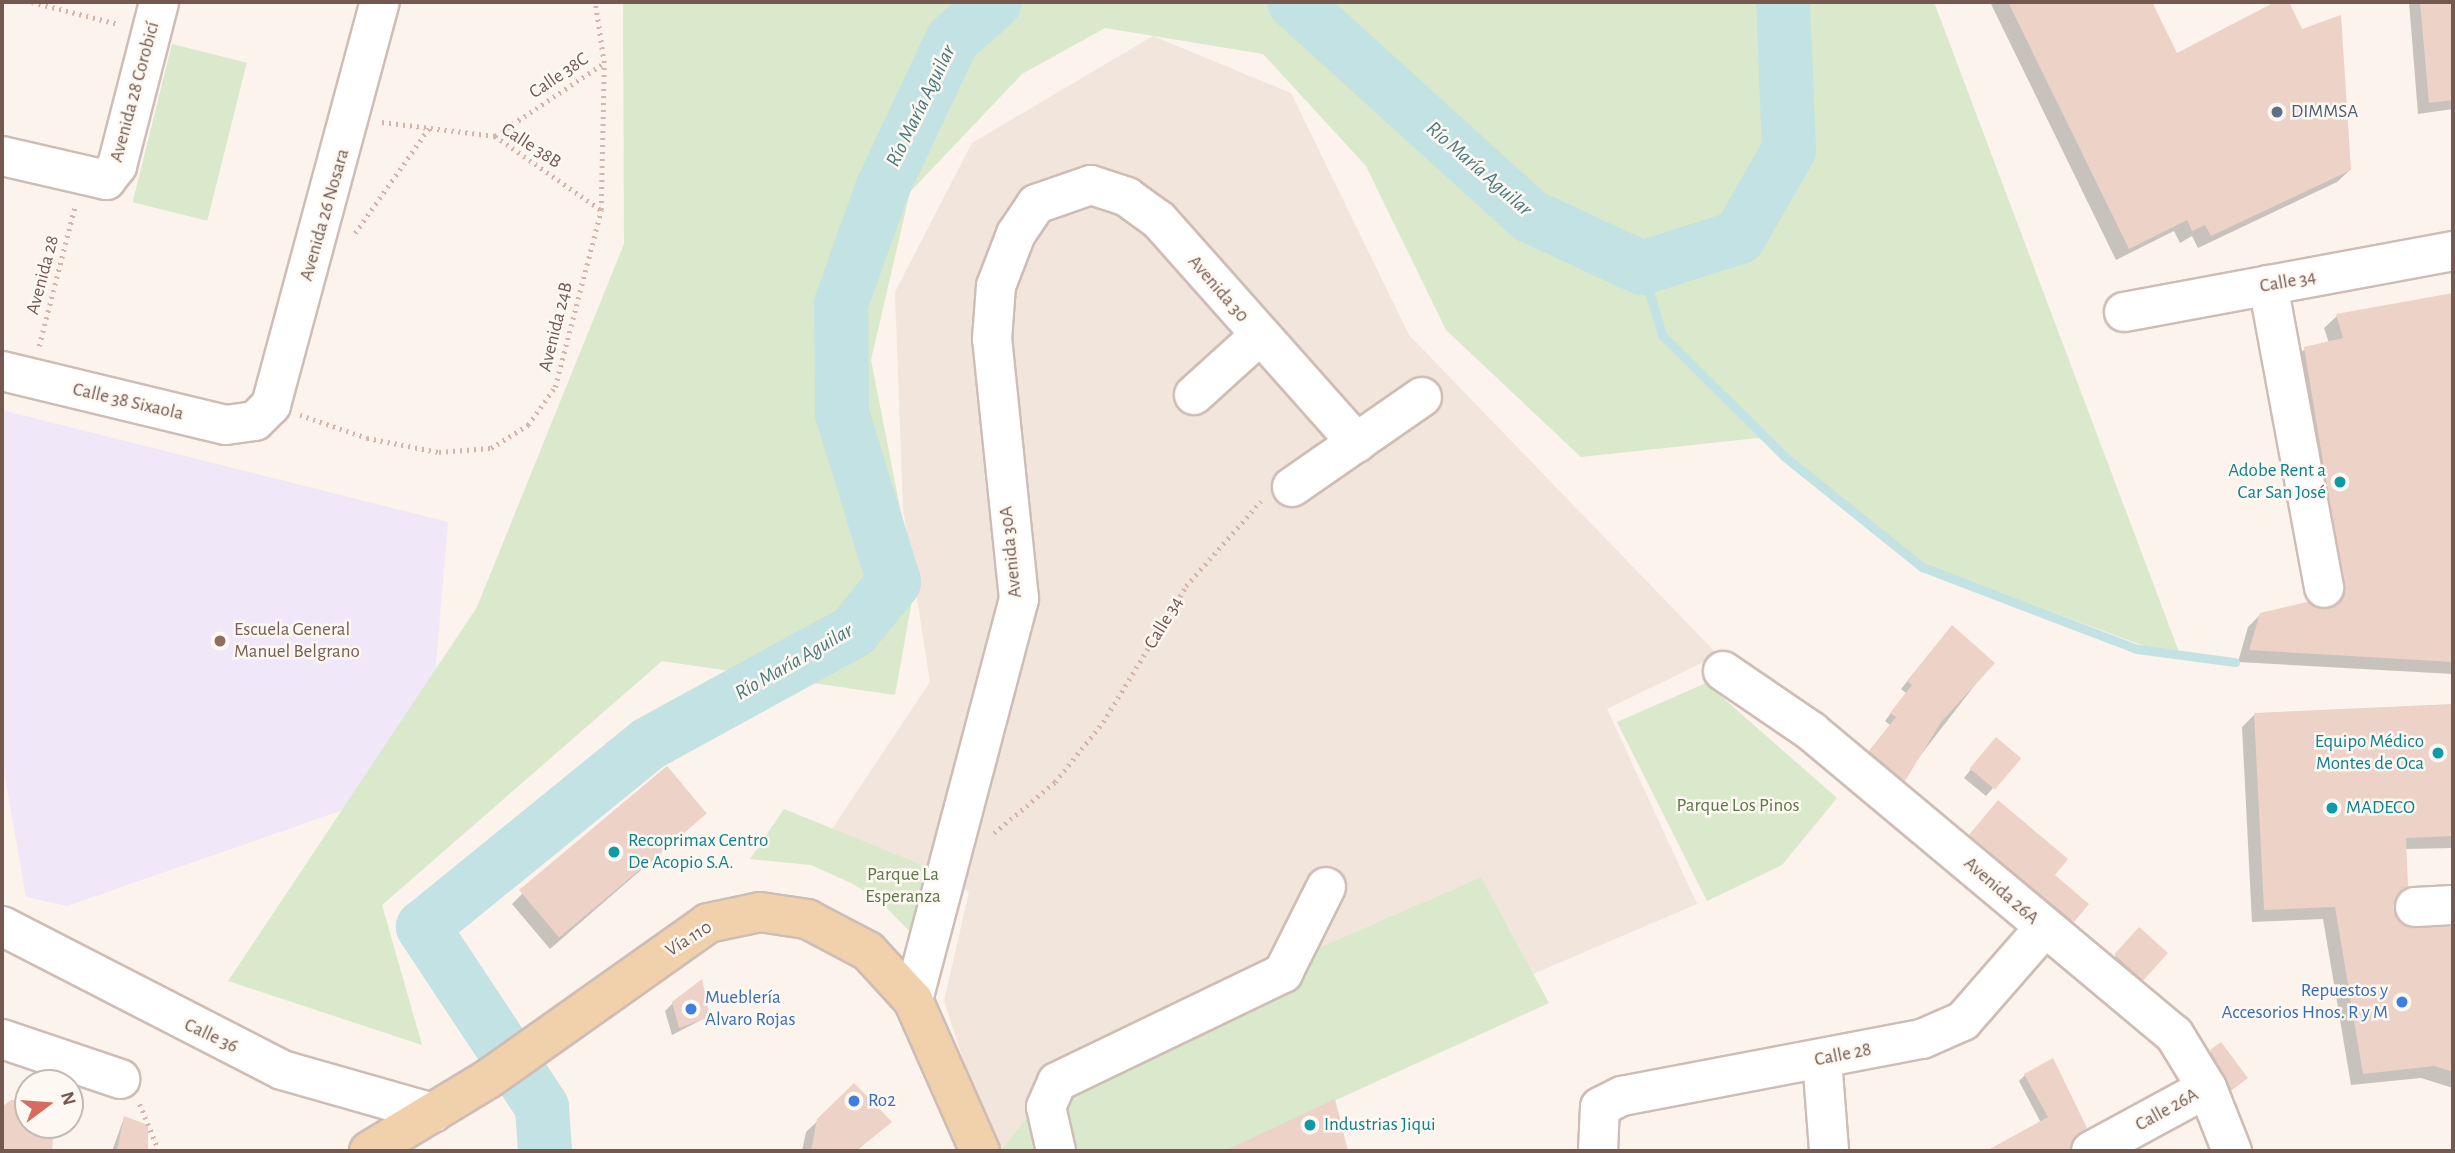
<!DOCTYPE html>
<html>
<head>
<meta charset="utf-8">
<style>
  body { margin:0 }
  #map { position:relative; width:2455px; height:1153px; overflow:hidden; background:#fbf3ec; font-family:"Alegreya Sans",sans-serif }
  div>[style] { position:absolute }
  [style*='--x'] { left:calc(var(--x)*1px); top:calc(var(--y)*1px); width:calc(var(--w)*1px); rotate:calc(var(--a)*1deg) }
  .residential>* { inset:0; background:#f2e5db }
  .education>* { inset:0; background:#f0e8f8 }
  .green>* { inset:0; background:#dae8cb; transform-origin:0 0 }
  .shadow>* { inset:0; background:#0003 }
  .stream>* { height:9px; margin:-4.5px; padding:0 4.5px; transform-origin:4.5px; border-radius:4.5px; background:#c2e2e3 }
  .river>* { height:54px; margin:-27px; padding:0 27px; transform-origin:27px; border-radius:27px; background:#c2e2e3 }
  .building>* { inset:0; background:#edd2c7; transform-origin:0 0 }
  .path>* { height:4.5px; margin-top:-2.25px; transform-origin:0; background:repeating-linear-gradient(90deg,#d3b5a9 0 2px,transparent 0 7px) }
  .roads { filter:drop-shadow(2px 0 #cebdb5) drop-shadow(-2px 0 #cebdb5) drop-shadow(0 2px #cebdb5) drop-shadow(0 -2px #cebdb5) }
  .minor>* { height:38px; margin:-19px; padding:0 19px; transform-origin:19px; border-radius:19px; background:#fff }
  .major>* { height:38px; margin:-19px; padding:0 19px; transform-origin:19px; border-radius:19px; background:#f1d0ac }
  .dots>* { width:19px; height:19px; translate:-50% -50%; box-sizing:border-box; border:4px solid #fdf8f2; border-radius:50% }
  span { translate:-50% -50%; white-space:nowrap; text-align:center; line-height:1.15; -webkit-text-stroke:5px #fdf8f2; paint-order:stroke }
  .street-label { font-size:19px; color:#745951 }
  .service-label { font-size:19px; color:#4e5e75 }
  .left { translate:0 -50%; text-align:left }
  .culture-label { font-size:19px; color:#0d838f }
  .right { translate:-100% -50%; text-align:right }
  .education-label { font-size:19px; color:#785e54 }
  .park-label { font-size:19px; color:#5d784a }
  .shop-label { font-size:19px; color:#366cbe }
  .water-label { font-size:21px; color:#497b7e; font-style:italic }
  .frame { position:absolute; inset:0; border:4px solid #745951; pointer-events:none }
  .north { position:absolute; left:14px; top:1069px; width:70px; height:70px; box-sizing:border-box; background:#fdf8f2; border:2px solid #c6b8b2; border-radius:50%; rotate:74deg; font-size:19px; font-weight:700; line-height:28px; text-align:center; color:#745951 }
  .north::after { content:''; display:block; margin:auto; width:24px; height:32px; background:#d66c5f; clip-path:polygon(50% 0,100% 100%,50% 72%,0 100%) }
</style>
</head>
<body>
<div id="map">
  <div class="residential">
    <i style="clip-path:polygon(1153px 36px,1291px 93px,1409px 335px,1718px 655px,1607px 709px,1697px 904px,1533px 974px,1481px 877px,1081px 1053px,1001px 1150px,978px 1105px,944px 1001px,969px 892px,937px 871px,832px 829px,930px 682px,903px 508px,895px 292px,972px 143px)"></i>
  </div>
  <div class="education">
    <i style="clip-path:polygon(2px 410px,448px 522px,426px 781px,67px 906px,26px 897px,2px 760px)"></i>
  </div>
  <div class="green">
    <i style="clip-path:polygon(623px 2px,1934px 2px,2182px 660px,1922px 564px,1767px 437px,1581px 457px,1446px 330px,1366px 166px,1263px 54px,1105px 28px,1022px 74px,910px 192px,871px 360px,915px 584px,895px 695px,662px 661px,382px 905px,422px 1045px,228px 981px,477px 607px,624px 244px)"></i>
    <i style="left:172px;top:44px;width:77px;height:163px;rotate:14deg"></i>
    <i style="clip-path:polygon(1706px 683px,1837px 798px,1782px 865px,1707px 901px,1617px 722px)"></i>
    <i style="clip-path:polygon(784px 809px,937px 871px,914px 936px,878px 899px,851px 883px,811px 865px,750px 859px)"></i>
    <i style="clip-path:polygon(1481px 877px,1549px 1003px,1224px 1151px,1001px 1150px,1080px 1053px)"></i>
  </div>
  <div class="shadow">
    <i style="clip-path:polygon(1990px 2px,2150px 2px,2176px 55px,2287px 2px,2350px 170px,2337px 182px,2198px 248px,2192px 236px,2180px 243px,2174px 231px,2116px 260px)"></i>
    <i style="clip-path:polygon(2409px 2px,2453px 2px,2453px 109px,2418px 114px)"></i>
    <i style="clip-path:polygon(2453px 295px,2453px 674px,2238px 662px,2248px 627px,2261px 614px,2333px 608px,2292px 361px,2305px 349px,2329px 343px,2324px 328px,2337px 316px)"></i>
    <i style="clip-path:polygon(1945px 635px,1992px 663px,1896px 787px,1863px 759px,1890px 725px,1885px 721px,1906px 693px,1901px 689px)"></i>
    <i style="clip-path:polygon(2453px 705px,2453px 848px,2405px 849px,2391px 907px,2396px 921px,2415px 931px,2453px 928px,2453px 1088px,2421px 1078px,2351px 1085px,2323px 919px,2252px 922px,2242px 727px,2255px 714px)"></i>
    <i style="clip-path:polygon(1989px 747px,2019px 758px,1986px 796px,1964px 778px)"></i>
    <i style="clip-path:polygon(1992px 809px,2052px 876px,2072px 920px,2066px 927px,1964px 842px)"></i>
    <i style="clip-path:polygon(694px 824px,550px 949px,512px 904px,523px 893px)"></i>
    <i style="clip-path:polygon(2132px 937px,2165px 953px,2135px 986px,2109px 964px)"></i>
    <i style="clip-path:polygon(673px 1003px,709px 1016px,672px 1035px,665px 1011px)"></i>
    <i style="clip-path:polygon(2220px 1044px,2246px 1078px,2224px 1096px,2203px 1059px)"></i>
    <i style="clip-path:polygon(2025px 1075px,2071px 1140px,2068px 1151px,2012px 1151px,2008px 1144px,2041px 1123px,2019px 1081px)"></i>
    <i style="clip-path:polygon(854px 1086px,890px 1122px,856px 1151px,802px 1151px,806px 1132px)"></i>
    <i style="clip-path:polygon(1334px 1101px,1346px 1151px,1230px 1151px)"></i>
    <i style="clip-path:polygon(124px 1118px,146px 1126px,144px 1151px,112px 1151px)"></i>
  </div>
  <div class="stream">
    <i style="--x:1642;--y:268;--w:70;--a:73.4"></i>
    <i style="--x:1662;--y:335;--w:173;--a:44.8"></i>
    <i style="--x:1785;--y:457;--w:176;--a:38.8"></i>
    <i style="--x:1922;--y:567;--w:230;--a:20.9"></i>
    <i style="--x:2137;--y:649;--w:99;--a:7.6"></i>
  </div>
  <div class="river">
    <i style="--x:1294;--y:2;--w:319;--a:42.2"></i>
    <i style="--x:1530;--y:216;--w:123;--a:24.9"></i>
    <i style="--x:1642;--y:268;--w:102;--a:-17.7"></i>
    <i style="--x:1739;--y:237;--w:100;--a:-60.1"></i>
    <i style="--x:1789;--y:150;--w:148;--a:-92.3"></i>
    <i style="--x:545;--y:1151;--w:44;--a:-93.9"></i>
    <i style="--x:542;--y:1107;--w:216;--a:-123.5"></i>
    <i style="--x:423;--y:927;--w:290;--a:-39.1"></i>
    <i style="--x:648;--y:744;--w:235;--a:-28.7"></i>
    <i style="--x:854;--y:631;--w:63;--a:-50.8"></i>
    <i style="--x:894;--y:582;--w:177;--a:-107.1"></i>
    <i style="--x:842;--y:413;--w:109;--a:-90.5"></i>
    <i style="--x:841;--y:304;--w:122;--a:-70.4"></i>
    <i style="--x:882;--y:189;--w:165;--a:-64.8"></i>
    <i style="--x:952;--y:40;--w:57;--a:-41.5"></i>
  </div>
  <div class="building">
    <i style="clip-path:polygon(2008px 2px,2152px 2px,2177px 53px,2275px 2px,2289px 2px,2302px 29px,2341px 15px,2351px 170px,2211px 236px,2205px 225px,2192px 231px,2187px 220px,2129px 249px)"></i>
    <i style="clip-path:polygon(2420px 2px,2453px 2px,2453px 100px,2429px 103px)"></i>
    <i style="clip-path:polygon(2453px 293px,2453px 662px,2249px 650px,2260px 613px,2307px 602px,2329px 609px,2345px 595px,2304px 347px,2343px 338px,2336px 314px)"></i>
    <i style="clip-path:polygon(1952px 625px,1995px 663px,1941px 722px,1905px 781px,1869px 751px,1896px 717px,1890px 713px,1912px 685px,1907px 681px)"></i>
    <i style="clip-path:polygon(2453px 704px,2453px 836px,2406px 838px,2408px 887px,2393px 907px,2406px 927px,2452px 927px,2453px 1072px,2434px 1066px,2363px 1074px,2335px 907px,2264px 910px,2254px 713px)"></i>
    <i style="left:1996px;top:737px;width:33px;height:41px;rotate:40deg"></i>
    <i style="left:667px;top:766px;width:62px;height:193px;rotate:50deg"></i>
    <i style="clip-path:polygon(1998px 800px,2068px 859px,2055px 875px,2089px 904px,2074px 922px,1969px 835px)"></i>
    <i style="left:2139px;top:927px;width:39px;height:37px;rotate:42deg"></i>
    <i style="clip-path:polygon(702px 979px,710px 1017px,679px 1028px,672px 1002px)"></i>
    <i style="clip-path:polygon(2221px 1042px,2248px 1078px,2232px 1090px,2210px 1050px)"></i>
    <i style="clip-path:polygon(2053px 1058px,2087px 1128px,2069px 1151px,1986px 1151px,2048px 1117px,2024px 1074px)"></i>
    <i style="clip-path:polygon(854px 1083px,892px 1122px,856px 1151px,811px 1151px,817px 1119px)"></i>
    <i style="clip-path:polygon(1335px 1099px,1348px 1151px,1224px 1151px)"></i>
    <i style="clip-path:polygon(11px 1100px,28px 1101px,28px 1125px,54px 1125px,52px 1151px,2px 1151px,2px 1107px)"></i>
    <i style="clip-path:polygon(124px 1116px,148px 1125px,148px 1151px,117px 1151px)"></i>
  </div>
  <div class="path">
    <i style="--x:32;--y:2;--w:89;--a:14.3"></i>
    <i style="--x:382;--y:122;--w:114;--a:7.1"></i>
    <i style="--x:495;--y:136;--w:129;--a:34.9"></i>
    <i style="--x:495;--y:136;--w:131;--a:-33.8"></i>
    <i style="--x:355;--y:233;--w:128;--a:-54.8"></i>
    <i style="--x:39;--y:346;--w:145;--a:-75.6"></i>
    <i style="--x:300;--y:415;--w:71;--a:18.9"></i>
    <i style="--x:367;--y:438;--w:73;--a:11"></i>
    <i style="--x:439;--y:452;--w:52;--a:-4.4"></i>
    <i style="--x:491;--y:448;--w:44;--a:-31.9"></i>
    <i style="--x:528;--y:425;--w:47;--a:-54.6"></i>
    <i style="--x:555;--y:387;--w:183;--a:-75.4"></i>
    <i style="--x:601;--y:210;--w:147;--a:-88.8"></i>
    <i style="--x:604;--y:63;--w:62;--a:-98.4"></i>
    <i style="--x:994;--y:833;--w:80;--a:-39.9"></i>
    <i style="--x:1055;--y:782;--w:77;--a:-51.3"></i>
    <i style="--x:1103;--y:722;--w:159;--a:-58.6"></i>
    <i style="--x:1186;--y:586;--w:113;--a:-48.6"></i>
    <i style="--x:140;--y:1104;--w:51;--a:68"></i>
  </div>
  <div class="roads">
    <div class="minor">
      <i style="--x:2;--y:156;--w:107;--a:13"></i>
      <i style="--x:106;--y:180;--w:18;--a:-52"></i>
      <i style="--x:117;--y:166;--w:169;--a:-75.6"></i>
      <i style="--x:2268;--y:285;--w:308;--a:79.5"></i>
      <i style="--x:2124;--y:312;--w:335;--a:-10.5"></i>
      <i style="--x:2;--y:371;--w:230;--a:13.6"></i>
      <i style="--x:226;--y:425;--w:29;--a:-8"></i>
      <i style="--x:255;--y:421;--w:23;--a:-45"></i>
      <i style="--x:271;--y:405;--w:417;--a:-74.9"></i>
      <i style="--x:1194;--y:395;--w:86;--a:-42.2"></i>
      <i style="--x:1292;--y:487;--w:158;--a:-34.7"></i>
      <i style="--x:1723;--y:671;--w:107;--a:34.3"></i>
      <i style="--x:1811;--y:731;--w:473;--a:39.9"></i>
      <i style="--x:2174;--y:1034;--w:63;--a:58.6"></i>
      <i style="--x:2207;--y:1088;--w:68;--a:68.4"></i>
      <i style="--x:2415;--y:907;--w:38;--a:-3"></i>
      <i style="--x:2;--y:926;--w:315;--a:27.2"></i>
      <i style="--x:282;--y:1070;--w:157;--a:15.9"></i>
      <i style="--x:913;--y:1000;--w:415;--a:-75.2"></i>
      <i style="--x:1019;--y:599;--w:261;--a:-95.9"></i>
      <i style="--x:992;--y:339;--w:53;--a:-85.7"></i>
      <i style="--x:996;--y:286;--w:56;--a:-69"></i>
      <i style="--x:1016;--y:234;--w:36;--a:-56"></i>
      <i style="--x:1036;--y:204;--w:58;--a:-19.1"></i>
      <i style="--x:1091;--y:185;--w:38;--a:18"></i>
      <i style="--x:1127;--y:197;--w:39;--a:36"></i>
      <i style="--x:1159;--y:220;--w:298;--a:48.4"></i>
      <i style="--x:2;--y:1039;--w:125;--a:18.7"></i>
      <i style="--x:1822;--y:1059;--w:92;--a:85.6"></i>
      <i style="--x:1056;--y:1151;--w:45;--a:-102.8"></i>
      <i style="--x:1046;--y:1107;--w:27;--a:-66"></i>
      <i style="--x:1057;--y:1082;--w:251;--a:-25.7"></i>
      <i style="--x:1283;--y:973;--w:96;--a:-63.4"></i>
      <i style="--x:1598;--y:1151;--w:44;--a:-87.4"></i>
      <i style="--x:1600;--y:1107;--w:25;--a:-27"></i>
      <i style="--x:1622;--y:1096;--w:305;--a:-10.8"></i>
      <i style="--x:1922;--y:1039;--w:45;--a:-23.7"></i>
      <i style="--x:1963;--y:1021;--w:123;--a:-48.9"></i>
      <i style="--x:2091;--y:1151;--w:132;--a:-28.5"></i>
    </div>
    <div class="major">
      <i style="--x:369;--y:1151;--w:139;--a:-31.2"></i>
      <i style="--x:488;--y:1079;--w:270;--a:-35.3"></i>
      <i style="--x:708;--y:923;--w:53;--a:-11.9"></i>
      <i style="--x:760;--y:912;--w:48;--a:8.5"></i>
      <i style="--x:807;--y:919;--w:69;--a:27.7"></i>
      <i style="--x:868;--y:951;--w:67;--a:47.4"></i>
      <i style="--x:913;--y:1000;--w:165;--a:66.1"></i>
    </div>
  </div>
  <div class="dots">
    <i style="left:2277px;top:112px;background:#5c6f8a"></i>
    <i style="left:2340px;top:482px;background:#0f9aa8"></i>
    <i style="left:220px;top:641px;background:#8d6e63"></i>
    <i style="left:2438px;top:753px;background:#0f9aa8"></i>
    <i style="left:2332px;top:808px;background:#0f9aa8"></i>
    <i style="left:614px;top:852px;background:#0f9aa8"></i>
    <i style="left:2402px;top:1002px;background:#3f7fe0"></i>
    <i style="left:691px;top:1009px;background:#3f7fe0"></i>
    <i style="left:854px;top:1101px;background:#3f7fe0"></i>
    <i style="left:1310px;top:1125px;background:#0f9aa8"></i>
  </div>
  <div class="street-label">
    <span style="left:559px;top:76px;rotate:-34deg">Calle 38C</span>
    <span style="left:135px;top:92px;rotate:-75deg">Avenida 28 Corobicí</span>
    <span style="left:531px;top:146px;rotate:33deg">Calle 38B</span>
    <span style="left:325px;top:215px;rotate:-74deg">Avenida 26 Nosara</span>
    <span style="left:43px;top:275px;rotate:-75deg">Avenida 28</span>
    <span style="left:2288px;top:282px;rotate:-10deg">Calle 34</span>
    <span style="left:1218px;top:289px;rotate:49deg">Avenida 30</span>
    <span style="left:556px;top:327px;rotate:-76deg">Avenida 24B</span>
    <span style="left:128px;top:402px;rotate:13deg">Calle 38 Sixaola</span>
    <span style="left:1011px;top:552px;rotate:-96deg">Avenida 30A</span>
    <span style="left:1164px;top:623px;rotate:-59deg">Calle 34</span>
    <span style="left:2001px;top:891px;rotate:41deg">Avenida 26A</span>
    <span style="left:689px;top:939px;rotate:-32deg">Vía 110</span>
    <span style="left:211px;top:1036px;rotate:25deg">Calle 36</span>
    <span style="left:1843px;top:1055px;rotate:-11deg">Calle 28</span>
    <span style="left:2167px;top:1110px;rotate:-29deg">Calle 26A</span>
  </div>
  <div class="service-label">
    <span class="left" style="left:2291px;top:112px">DIMMSA</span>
  </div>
  <div class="culture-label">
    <span class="right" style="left:2326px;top:482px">Adobe Rent a<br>Car San José</span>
    <span class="right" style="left:2424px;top:753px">Equipo Médico<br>Montes de Oca</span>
    <span class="left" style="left:2346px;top:808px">MADECO</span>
    <span class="left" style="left:628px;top:852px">Recoprimax Centro<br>De Acopio S.A.</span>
    <span class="left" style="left:1324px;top:1125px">Industrias Jiqui</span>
  </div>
  <div class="education-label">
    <span class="left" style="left:234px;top:641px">Escuela General<br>Manuel Belgrano</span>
  </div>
  <div class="park-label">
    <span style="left:1738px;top:806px">Parque Los Pinos</span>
    <span style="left:903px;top:886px">Parque La<br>Esperanza</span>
  </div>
  <div class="shop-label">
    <span class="right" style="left:2388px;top:1002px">Repuestos y<br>Accesorios Hnos. R y M</span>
    <span class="left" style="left:705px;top:1009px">Mueblería<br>Alvaro Rojas</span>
    <span class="left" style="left:868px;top:1101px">Ro2</span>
  </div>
  <div class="water-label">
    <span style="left:921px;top:106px;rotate:-64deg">Río María Aguilar</span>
    <span style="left:1479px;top:169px;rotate:41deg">Río María Aguilar</span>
    <span style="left:794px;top:662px;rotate:-30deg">Río María Aguilar</span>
  </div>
  <div class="frame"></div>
  <div class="north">N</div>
</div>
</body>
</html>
